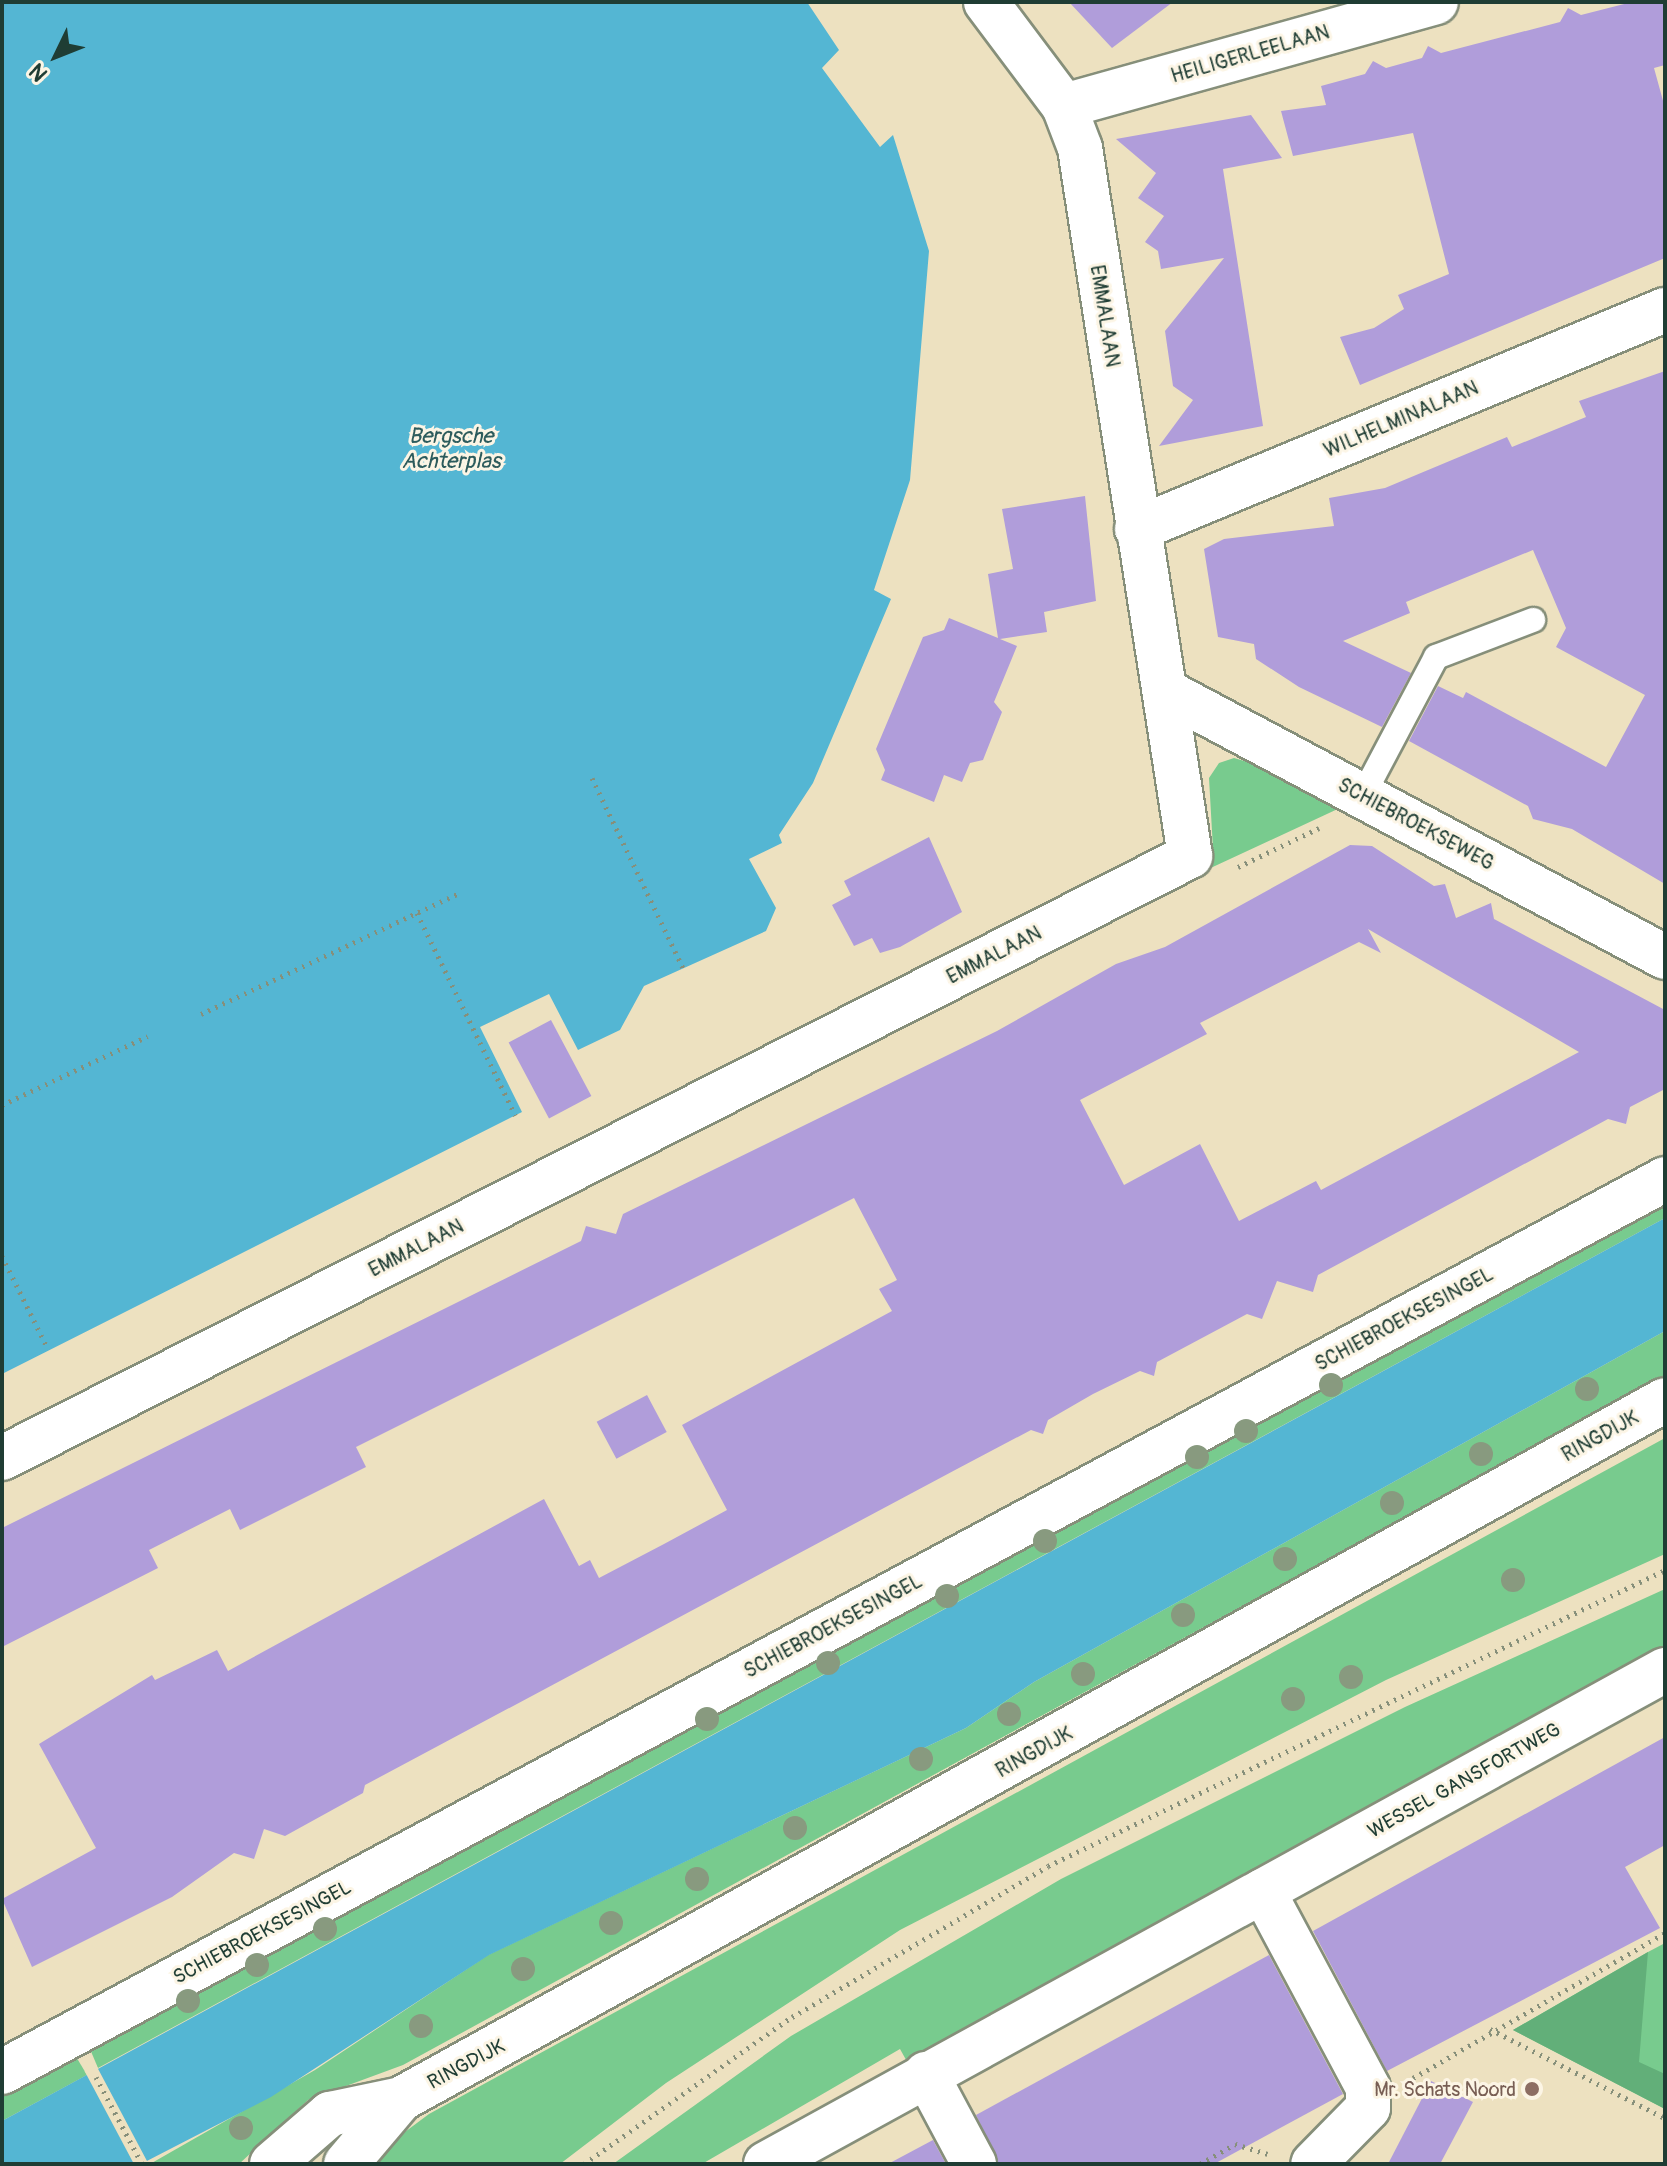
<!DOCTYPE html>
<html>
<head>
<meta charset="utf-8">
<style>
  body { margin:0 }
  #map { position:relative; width:1667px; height:2166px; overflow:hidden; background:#ede1c0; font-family:Pangolin,sans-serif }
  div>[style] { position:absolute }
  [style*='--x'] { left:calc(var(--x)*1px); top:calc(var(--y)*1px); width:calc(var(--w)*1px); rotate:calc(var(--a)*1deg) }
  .green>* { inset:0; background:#78cb8e }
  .forest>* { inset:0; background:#62af79 }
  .water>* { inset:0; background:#54b6d3 }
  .pier>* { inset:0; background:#ede1c0; transform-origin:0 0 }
  .building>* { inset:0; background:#b09dda; transform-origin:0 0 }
  .path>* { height:5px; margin-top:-2.5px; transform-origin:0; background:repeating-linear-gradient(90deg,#868f7a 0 2px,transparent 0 8px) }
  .roads { filter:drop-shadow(2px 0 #868f7a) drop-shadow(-2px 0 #868f7a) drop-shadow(0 2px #868f7a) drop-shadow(0 -2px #868f7a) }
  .lane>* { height:24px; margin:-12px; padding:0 12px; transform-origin:12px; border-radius:12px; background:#fff }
  .street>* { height:44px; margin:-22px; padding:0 22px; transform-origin:22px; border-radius:22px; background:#fff }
  .secondary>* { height:44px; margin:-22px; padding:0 22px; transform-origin:22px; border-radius:22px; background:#fff }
  .trees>* { width:24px; height:24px; margin:-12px; border-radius:50%; background:#889a7f }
  .dots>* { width:22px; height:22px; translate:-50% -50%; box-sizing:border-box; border:4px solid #fcf5e5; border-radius:50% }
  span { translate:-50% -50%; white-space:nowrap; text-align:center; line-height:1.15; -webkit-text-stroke:6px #fcf5e5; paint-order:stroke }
  .street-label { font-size:20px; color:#1f3d34 }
  .education-label { font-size:20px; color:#785e54 }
  .right { translate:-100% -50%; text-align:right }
  .water-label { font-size:22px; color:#2c5b5c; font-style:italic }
  .frame { position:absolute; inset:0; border:4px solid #1f3d34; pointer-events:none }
  .north { position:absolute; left:16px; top:16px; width:80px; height:80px; -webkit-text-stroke:6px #fcf5e5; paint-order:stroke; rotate:227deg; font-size:22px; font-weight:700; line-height:32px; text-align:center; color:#1f3d34 }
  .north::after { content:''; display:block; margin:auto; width:28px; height:36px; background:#1f3d34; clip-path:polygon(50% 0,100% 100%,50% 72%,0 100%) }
</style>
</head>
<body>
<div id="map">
  <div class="green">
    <i style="clip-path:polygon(1234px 758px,1258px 765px,1342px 807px,1202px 872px,1213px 849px,1209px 778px,1219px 763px)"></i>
    <i style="clip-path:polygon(1665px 1195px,1665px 1218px,98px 2068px,87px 2042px)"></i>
    <i style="clip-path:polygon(1665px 1331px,1665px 1375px,403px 2065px,308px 2100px,239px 2164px,150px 2164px,315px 2070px,488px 1955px,966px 1728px,1034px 1682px)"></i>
    <i style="clip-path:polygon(1665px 1438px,1665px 1554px,1386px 1680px,900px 1930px,666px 2083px,560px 2164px,362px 2164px,429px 2114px)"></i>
    <i style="clip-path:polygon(1665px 1589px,1665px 1654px,910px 2067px,900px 2049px,702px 2164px,613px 2164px,791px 2036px,1061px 1879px,1405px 1707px)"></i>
    <i style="clip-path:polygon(1665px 1943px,1665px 2109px,1513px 2030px,1648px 1952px)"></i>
    <i style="clip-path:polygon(72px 2050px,87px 2075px,2px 2121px,2px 2088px)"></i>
  </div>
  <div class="forest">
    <i style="clip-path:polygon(1648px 1952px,1639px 2062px,1665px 2074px,1665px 2109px,1513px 2030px)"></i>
  </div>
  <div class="water">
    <i style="clip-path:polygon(2px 2px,807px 2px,839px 50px,822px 68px,880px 147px,893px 135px,929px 251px,910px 480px,874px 590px,891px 599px,813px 783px,779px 835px,782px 843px,749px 859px,776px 908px,766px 931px,644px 986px,620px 1030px,578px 1050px,549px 994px,480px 1027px,522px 1112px,2px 1374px)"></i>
    <i style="clip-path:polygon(1665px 1218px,1665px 1331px,1034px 1682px,966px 1728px,489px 1955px,271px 2097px,141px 2164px,2px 2164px,2px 2121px)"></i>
  </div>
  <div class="pier">
    <i style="left:96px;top:2065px;width:112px;height:13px;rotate:62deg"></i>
  </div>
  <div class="building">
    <i style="clip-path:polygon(1069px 2px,1173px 2px,1112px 48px)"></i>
    <i style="clip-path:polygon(1632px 2px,1665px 2px,1665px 65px,1654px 68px,1665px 108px,1665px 258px,1360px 385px,1340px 337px,1374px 328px,1404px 309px,1398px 295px,1449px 274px,1413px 133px,1293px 156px,1281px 111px,1326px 105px,1321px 86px,1365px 74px,1373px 61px,1386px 68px,1422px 58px,1428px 46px,1441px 53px,1560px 22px,1568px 8px,1581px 15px)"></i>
    <i style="clip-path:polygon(1251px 115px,1282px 158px,1223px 169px,1263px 426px,1159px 446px,1193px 400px,1173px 386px,1165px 331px,1224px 258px,1161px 269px,1158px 251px,1145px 242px,1164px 216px,1138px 198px,1156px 173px,1116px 139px)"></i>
    <i style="clip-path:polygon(1665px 371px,1665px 884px,1572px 829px,1533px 819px,1528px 806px,1409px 741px,1438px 686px,1463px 698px,1466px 692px,1606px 767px,1645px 695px,1556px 647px,1566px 628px,1533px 550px,1406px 602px,1410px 613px,1343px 641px,1411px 673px,1382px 727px,1299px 687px,1256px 659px,1254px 644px,1218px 637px,1204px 549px,1224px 539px,1334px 526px,1329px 498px,1385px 488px,1507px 437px,1512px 447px,1586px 417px,1579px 401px)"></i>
    <i style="clip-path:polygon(1085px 496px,1096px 601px,1044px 612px,1047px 632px,1000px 639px,1017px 646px,994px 702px,1002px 712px,983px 760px,970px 763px,962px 782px,944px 775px,934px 802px,881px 780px,885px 770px,876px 749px,923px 637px,944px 630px,949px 618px,998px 638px,988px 574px,1013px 569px,1002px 509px)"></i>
    <i style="clip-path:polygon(929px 837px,962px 912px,900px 947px,880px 953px,872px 938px,854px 946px,832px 905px,851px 895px,844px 881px)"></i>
    <i style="clip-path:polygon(evenodd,1350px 845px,1372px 846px,1434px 886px,1445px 884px,1456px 918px,1491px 903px,1494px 919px,1665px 1010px,1665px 1089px,1630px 1107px,1626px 1124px,1608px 1119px,1318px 1275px,1313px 1292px,1277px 1281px,1262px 1319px,1247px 1314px,1157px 1362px,1154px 1376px,1140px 1371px,1093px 1394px,1048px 1420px,1043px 1434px,1031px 1430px,957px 1469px,365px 1785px,363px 1793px,285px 1836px,264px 1829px,254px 1859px,234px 1853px,172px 1897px,32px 1967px,2px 1899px,96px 1848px,39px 1744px,152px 1675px,155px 1680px,217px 1650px,228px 1671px,544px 1499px,579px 1566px,590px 1560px,599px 1578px,664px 1544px,727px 1510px,682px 1425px,892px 1311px,879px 1289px,897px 1280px,854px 1198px,356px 1447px,366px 1467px,240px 1530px,230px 1509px,149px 1550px,158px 1568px,2px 1647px,2px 1528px,581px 1241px,586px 1226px,616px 1234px,623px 1214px,997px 1031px,1116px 964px,1165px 947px,1350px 845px,1368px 929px,1579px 1052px,1321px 1190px,1316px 1181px,1239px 1221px,1200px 1144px,1124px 1185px,1080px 1100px,1207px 1034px,1200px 1023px,1359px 942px,1381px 953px,1368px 929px)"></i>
    <i style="left:551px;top:1020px;width:86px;height:48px;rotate:62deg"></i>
    <i style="left:647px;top:1395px;width:42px;height:57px;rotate:62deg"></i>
    <i style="clip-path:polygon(1665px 1737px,1665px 1845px,1625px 1867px,1660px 1928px,1387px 2071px,1313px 1931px)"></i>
    <i style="clip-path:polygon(1269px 1955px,1343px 2094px,1214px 2164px,999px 2164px,976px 2115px)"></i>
    <i style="clip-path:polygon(1431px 2081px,1473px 2102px,1440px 2164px,1388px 2164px)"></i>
    <i style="clip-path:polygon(933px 2140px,946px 2164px,888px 2164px)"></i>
  </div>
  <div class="path">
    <i style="--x:592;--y:778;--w:211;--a:64.4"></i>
    <i style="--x:1238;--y:867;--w:90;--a:-25.7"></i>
    <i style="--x:417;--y:913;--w:225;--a:64.1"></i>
    <i style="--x:201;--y:1014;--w:287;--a:-25.1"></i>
    <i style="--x:2;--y:1105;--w:161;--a:-25.3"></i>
    <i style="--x:2;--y:1256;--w:104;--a:63.7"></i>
    <i style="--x:1490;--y:2029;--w:196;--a:27"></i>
    <i style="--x:96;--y:2077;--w:98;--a:62.1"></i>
    <i style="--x:1413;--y:2078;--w:291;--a:-29.9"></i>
    <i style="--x:584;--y:2164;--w:255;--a:-35.3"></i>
    <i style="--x:792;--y:2017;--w:297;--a:-30.5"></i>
    <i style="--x:1048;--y:1866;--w:684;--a:-25.63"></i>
    <i style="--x:1200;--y:2164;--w:40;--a:-29.7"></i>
    <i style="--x:1235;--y:2144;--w:34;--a:17"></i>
  </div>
  <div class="roads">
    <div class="lane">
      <i style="--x:1363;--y:795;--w:156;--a:-62.1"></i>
      <i style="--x:1436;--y:657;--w:104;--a:-20.9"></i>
    </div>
    <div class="street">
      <i style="--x:1064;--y:106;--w:386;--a:-15.6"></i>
      <i style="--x:1137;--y:529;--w:572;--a:-22.53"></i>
      <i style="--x:1167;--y:692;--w:564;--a:28.02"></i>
      <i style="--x:2;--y:1458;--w:1332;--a:-26.87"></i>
      <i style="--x:1190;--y:856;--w:716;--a:-98.83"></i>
      <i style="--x:1080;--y:148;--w:45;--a:-110.9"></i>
      <i style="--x:1064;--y:106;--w:130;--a:-126.9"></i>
      <i style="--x:1263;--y:1891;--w:223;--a:61.9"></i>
      <i style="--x:1368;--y:2088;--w:20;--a:90"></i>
      <i style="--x:1368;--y:2108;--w:78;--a:134.5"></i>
      <i style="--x:2;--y:2072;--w:1888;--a:-28.23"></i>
      <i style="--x:926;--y:2074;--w:102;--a:61.9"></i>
      <i style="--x:766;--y:2164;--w:1026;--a:-28.79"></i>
    </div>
    <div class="secondary">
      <i style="--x:272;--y:2164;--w:77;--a:-40.8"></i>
      <i style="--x:330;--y:2114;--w:73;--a:-11.9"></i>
      <i style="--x:401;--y:2099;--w:1444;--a:-28.94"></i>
      <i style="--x:346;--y:2164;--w:85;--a:-49.8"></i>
    </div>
  </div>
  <div class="trees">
    <i style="left:1331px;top:1385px"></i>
    <i style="left:1587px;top:1389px"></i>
    <i style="left:1246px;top:1431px"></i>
    <i style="left:1481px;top:1454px"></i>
    <i style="left:1197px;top:1457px"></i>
    <i style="left:1392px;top:1503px"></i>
    <i style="left:1045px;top:1541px"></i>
    <i style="left:1285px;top:1559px"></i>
    <i style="left:1513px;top:1580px"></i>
    <i style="left:947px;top:1596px"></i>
    <i style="left:1183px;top:1615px"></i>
    <i style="left:828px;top:1663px"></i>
    <i style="left:1083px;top:1674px"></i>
    <i style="left:1351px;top:1677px"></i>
    <i style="left:1293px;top:1699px"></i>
    <i style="left:1009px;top:1714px"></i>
    <i style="left:707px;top:1719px"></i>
    <i style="left:921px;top:1759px"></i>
    <i style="left:795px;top:1828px"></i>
    <i style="left:697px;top:1879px"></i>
    <i style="left:611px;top:1923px"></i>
    <i style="left:325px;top:1929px"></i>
    <i style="left:257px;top:1965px"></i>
    <i style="left:523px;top:1969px"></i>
    <i style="left:188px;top:2001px"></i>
    <i style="left:421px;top:2026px"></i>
    <i style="left:241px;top:2128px"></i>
  </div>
  <div class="dots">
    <i style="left:1532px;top:2089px;background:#8d6e63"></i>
  </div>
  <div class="street-label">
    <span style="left:1250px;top:54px;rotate:-16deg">HEILIGERLEELAAN</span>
    <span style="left:1105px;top:316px;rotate:81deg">EMMALAAN</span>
    <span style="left:1401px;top:419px;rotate:-23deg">WILHELMINALAAN</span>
    <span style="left:1416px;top:824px;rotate:28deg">SCHIEBROEKSEWEG</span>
    <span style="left:994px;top:955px;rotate:-27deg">EMMALAAN</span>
    <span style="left:416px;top:1248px;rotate:-27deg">EMMALAAN</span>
    <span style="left:1404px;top:1319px;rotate:-28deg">SCHIEBROEKSESINGEL</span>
    <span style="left:1600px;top:1436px;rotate:-29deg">RINGDIJK</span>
    <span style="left:833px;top:1626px;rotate:-28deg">SCHIEBROEKSESINGEL</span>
    <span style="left:1034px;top:1752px;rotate:-29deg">RINGDIJK</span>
    <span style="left:1464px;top:1780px;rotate:-29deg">WESSEL GANSFORTWEG</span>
    <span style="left:262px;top:1932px;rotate:-28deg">SCHIEBROEKSESINGEL</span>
    <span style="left:466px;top:2064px;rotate:-28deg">RINGDIJK</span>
  </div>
  <div class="education-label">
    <span class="right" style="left:1516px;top:2089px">Mr. Schats Noord</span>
  </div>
  <div class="water-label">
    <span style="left:451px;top:449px">Bergsche<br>Achterplas</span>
  </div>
  <div class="frame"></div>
  <div class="north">N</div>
</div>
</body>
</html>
